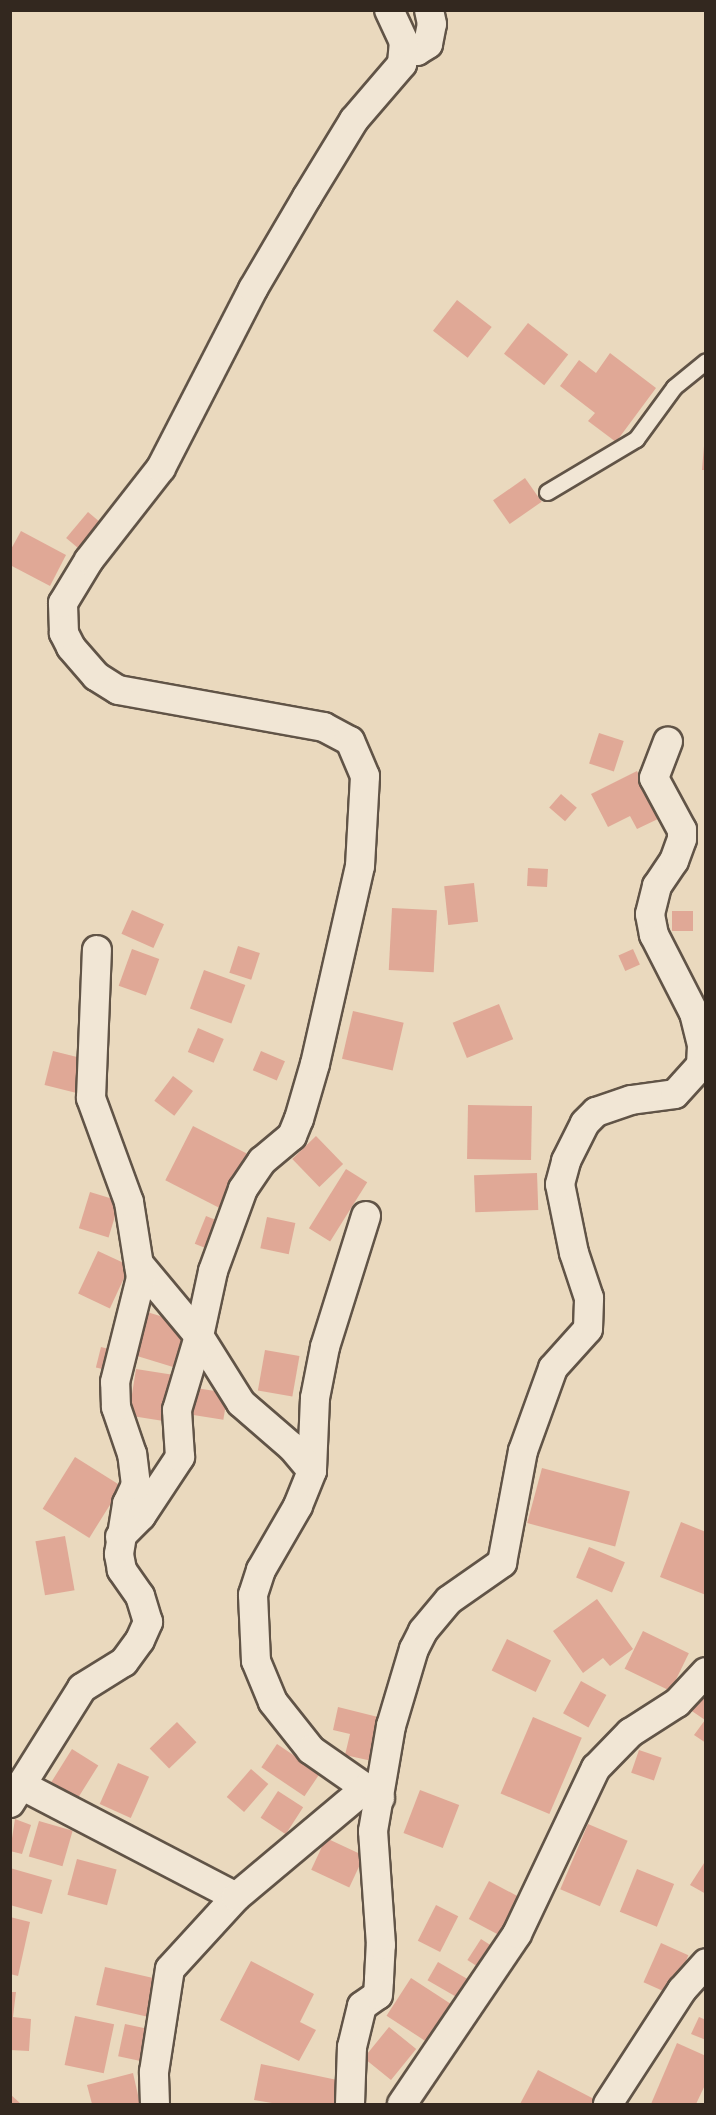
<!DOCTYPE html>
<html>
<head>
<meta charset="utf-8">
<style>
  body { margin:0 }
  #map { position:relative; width:716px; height:2115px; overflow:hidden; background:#ead9be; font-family:"IM FELL French Canon",serif }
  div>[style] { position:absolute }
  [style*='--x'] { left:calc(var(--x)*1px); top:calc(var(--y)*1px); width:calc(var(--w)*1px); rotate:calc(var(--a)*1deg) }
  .building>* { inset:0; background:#e0a896; transform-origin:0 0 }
  .roads { filter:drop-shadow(2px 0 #615447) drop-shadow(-2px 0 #615447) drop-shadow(0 2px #615447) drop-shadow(0 -2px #615447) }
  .lane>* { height:15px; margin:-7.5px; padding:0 7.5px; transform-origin:7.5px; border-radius:7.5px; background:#f1e6d5 }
  .street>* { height:28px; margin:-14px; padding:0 14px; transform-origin:14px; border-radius:14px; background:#f1e6d5 }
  span { translate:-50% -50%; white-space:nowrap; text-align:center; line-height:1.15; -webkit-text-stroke:5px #f1e6d5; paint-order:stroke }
  .frame { position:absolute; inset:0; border:12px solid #33281f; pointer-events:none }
</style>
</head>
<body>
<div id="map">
  <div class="building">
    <i style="left:457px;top:300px;width:44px;height:39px;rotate:38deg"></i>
    <i style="left:528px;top:323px;width:51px;height:39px;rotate:38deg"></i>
    <i style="clip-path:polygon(610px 353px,656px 388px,616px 442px,588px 421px,595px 413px,560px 386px,579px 360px,596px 373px)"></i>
    <i style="clip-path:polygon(704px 446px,706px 446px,706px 470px,702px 470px)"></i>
    <i style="left:525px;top:478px;width:29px;height:39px;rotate:55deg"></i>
    <i style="left:88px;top:512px;width:17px;height:34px;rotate:40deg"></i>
    <i style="clip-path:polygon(21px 531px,66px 555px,50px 586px,10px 565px,10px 551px)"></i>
    <i style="left:599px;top:733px;width:26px;height:32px;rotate:18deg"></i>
    <i style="clip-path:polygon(637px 771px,660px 818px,637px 829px,630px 816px,608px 827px,591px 794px)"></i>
    <i style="left:561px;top:794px;width:21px;height:18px;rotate:41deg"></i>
    <i style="left:528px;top:868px;width:20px;height:18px;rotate:3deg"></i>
    <i style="left:474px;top:883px;width:39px;height:30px;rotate:84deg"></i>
    <i style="left:392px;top:908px;width:45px;height:62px;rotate:3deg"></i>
    <i style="left:132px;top:910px;width:35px;height:26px;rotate:24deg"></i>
    <i style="left:693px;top:911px;width:20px;height:21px;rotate:90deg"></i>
    <i style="left:238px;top:946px;width:23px;height:28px;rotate:18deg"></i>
    <i style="left:132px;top:949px;width:29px;height:39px;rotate:20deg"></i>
    <i style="left:633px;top:949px;width:17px;height:16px;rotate:66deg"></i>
    <i style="left:204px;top:970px;width:44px;height:41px;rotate:20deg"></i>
    <i style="left:499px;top:1004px;width:38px;height:50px;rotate:68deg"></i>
    <i style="left:353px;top:1011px;width:52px;height:49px;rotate:13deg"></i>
    <i style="left:198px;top:1028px;width:28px;height:26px;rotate:23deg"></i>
    <i style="left:53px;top:1051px;width:32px;height:35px;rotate:14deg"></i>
    <i style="left:261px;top:1051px;width:26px;height:21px;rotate:23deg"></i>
    <i style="left:173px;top:1076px;width:25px;height:31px;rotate:37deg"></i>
    <i style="left:468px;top:1105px;width:64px;height:54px;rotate:1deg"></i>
    <i style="left:193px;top:1126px;width:62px;height:61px;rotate:27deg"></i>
    <i style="left:316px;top:1136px;width:39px;height:33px;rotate:46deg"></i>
    <i style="left:346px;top:1169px;width:25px;height:70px;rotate:32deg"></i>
    <i style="left:537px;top:1173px;width:37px;height:63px;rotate:88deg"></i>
    <i style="left:90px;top:1192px;width:31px;height:38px;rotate:17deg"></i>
    <i style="left:206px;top:1216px;width:16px;height:30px;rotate:22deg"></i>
    <i style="left:267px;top:1217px;width:29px;height:32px;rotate:12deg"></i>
    <i style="left:98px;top:1251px;width:35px;height:47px;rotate:25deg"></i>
    <i style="left:147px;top:1312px;width:41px;height:45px;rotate:17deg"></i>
    <i style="left:101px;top:1347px;width:12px;height:21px;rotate:14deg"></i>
    <i style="left:265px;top:1350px;width:35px;height:41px;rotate:10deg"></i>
    <i style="left:136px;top:1369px;width:37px;height:47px;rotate:9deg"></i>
    <i style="left:196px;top:1388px;width:32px;height:27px;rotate:9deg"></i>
    <i style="left:75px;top:1457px;width:55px;height:61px;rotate:32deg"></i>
    <i style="left:542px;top:1468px;width:91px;height:57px;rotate:15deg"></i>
    <i style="clip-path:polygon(681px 1522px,706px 1532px,706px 1595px,660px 1577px)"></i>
    <i style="left:65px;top:1536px;width:55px;height:30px;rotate:80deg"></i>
    <i style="left:589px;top:1547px;width:39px;height:33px;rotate:23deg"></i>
    <i style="clip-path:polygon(597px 1599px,633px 1649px,610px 1666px,603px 1658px,583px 1673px,553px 1631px)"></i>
    <i style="left:643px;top:1631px;width:51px;height:42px;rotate:26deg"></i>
    <i style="left:507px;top:1639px;width:49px;height:35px;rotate:26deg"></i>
    <i style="left:581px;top:1681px;width:29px;height:37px;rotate:29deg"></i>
    <i style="clip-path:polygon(706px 1691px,706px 1743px,694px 1735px,705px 1720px,686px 1707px)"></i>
    <i style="clip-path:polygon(338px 1707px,382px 1718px,372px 1761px,345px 1755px,350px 1734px,333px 1730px)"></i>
    <i style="left:533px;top:1717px;width:53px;height:83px;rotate:23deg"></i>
    <i style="left:177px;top:1722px;width:28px;height:38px;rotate:46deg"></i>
    <i style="left:277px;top:1744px;width:52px;height:28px;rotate:34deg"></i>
    <i style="left:72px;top:1749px;width:31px;height:39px;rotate:32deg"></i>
    <i style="left:639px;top:1750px;width:24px;height:24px;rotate:19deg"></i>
    <i style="left:118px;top:1763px;width:34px;height:45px;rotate:24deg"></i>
    <i style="left:251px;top:1769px;width:23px;height:37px;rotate:41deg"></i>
    <i style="left:420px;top:1790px;width:42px;height:46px;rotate:21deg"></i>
    <i style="left:278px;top:1791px;width:30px;height:32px;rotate:33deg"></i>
    <i style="clip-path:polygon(15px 1819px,31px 1825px,22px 1854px,10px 1851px)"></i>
    <i style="left:39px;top:1821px;width:35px;height:37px;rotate:16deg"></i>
    <i style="left:588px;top:1824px;width:43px;height:71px;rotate:23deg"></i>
    <i style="left:326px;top:1838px;width:42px;height:35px;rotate:25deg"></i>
    <i style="left:77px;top:1859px;width:41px;height:37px;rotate:15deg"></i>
    <i style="clip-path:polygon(706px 1860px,706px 1894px,690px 1885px)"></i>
    <i style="clip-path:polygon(10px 1868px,52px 1880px,42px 1914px,10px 1905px)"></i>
    <i style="left:637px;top:1869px;width:40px;height:46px;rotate:22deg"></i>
    <i style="left:489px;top:1881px;width:40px;height:43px;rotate:28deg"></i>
    <i style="left:436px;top:1905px;width:25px;height:40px;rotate:27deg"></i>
    <i style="clip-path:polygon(10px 1917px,30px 1922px,18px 1976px,10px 1974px)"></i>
    <i style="left:481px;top:1939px;width:17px;height:25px;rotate:33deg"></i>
    <i style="left:661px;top:1943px;width:30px;height:43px;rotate:24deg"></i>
    <i style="clip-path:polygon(251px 1961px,314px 1994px,300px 2022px,316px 2030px,299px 2061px,220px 2020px)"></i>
    <i style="left:438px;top:1962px;width:36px;height:21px;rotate:30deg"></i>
    <i style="left:105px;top:1967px;width:55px;height:39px;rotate:13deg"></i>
    <i style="left:411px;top:1978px;width:55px;height:45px;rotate:33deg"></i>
    <i style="clip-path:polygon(10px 1992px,16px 1992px,13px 2017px,31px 2019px,29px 2051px,10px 2050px)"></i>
    <i style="left:75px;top:2016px;width:40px;height:50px;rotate:12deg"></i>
    <i style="clip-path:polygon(699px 2017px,706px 2020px,706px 2040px,691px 2034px)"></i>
    <i style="left:125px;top:2024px;width:24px;height:33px;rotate:12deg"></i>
    <i style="left:389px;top:2027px;width:35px;height:40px;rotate:39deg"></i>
    <i style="clip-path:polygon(677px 2043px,706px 2056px,706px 2083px,696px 2104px,651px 2104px)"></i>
    <i style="clip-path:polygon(261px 2064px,342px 2081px,337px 2104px,278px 2104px,254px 2100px)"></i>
    <i style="clip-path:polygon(538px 2070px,594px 2099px,591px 2104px,520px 2104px)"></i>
    <i style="clip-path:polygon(133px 2073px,140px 2104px,92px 2104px,87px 2085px)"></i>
    <i style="clip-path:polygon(10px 2094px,21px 2104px,10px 2104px)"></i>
  </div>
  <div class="roads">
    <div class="lane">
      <i style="--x:547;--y:492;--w:104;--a:-30.8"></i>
      <i style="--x:636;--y:439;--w:64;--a:-53.8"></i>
      <i style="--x:674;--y:387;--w:41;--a:-39.1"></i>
    </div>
    <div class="street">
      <i style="--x:405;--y:51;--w:12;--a:0"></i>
      <i style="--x:417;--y:51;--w:13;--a:-32"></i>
      <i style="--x:428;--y:44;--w:20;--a:-79"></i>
      <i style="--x:432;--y:24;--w:14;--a:-102"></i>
      <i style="--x:366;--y:1216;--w:137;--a:107.4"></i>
      <i style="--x:325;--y:1347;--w:52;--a:101.1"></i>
      <i style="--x:315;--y:1398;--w:73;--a:92.4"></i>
      <i style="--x:312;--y:1471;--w:38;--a:112"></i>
      <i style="--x:298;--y:1506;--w:74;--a:120"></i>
      <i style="--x:261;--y:1570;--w:26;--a:108"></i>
      <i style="--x:253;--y:1595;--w:66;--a:87.4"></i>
      <i style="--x:256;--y:1661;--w:44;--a:67.5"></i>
      <i style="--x:273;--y:1702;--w:61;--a:51.6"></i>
      <i style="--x:311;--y:1750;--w:84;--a:34.8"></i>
      <i style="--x:139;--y:1264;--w:94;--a:50.2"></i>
      <i style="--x:199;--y:1336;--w:79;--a:57.9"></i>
      <i style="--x:241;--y:1403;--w:67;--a:40.8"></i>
      <i style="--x:292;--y:1447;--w:31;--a:50"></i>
      <i style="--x:120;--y:1537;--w:30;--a:-45"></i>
      <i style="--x:141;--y:1516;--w:71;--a:-56.5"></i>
      <i style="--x:180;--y:1457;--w:47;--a:-93.7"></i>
      <i style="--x:177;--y:1410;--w:77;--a:-73.4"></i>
      <i style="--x:199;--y:1336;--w:66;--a:-77.8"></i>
      <i style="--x:213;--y:1271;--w:87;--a:-69.9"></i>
      <i style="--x:243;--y:1189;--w:34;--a:-56"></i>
      <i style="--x:262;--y:1161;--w:39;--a:-40"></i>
      <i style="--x:292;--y:1136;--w:18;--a:-68"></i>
      <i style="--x:299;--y:1119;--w:57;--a:-73.8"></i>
      <i style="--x:315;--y:1064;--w:203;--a:-77.2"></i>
      <i style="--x:360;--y:866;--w:90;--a:-86.8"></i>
      <i style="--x:365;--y:776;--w:38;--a:-113"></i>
      <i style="--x:350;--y:741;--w:30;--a:-152"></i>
      <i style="--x:324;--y:727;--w:209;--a:-169.8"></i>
      <i style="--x:118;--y:690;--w:26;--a:-148"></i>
      <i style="--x:96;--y:676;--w:38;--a:-131"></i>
      <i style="--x:71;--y:647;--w:16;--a:-117"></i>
      <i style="--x:64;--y:633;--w:30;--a:-92"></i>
      <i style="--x:63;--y:603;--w:50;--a:-58.8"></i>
      <i style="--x:89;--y:560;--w:117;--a:-52"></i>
      <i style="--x:161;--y:468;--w:201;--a:-62.8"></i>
      <i style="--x:253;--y:289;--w:107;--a:-59.6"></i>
      <i style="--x:307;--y:197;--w:90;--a:-58.6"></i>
      <i style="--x:354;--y:120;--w:74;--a:-49.4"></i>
      <i style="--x:402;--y:64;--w:22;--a:-85"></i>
      <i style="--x:404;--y:42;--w:35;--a:-115"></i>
      <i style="--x:21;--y:1785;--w:242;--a:27.5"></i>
      <i style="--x:10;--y:1803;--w:136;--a:-57.9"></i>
      <i style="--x:82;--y:1688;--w:49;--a:-31.8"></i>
      <i style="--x:124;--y:1662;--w:27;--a:-54"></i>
      <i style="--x:140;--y:1640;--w:20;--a:-66"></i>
      <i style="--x:148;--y:1622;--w:27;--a:-107"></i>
      <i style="--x:140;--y:1596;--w:32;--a:-125"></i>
      <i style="--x:122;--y:1570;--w:16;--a:-101"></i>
      <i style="--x:119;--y:1554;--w:51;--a:-80.9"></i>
      <i style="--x:127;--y:1504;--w:21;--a:-65"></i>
      <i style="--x:136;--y:1485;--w:31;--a:-97"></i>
      <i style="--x:132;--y:1454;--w:50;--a:-108.8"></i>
      <i style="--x:116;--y:1407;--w:25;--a:-92"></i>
      <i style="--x:115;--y:1382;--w:107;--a:-76"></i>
      <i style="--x:141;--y:1278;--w:77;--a:-99"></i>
      <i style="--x:129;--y:1202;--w:111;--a:-110.1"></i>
      <i style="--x:91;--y:1098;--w:148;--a:-87.7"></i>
      <i style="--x:155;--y:2104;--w:32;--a:-92"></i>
      <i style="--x:154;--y:2072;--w:104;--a:-81.2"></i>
      <i style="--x:170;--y:1969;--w:98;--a:-47.5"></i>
      <i style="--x:236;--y:1897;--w:170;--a:-40"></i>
      <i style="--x:350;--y:2104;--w:57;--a:-88"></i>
      <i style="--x:352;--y:2047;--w:42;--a:-76.3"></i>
      <i style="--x:362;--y:2006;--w:19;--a:-35"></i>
      <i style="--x:378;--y:1995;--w:16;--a:-86"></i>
      <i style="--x:379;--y:1979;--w:34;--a:-87"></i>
      <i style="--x:381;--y:1945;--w:114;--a:-94"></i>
      <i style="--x:373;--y:1831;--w:107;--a:-80.3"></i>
      <i style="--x:391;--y:1726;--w:80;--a:-73.4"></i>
      <i style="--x:414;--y:1649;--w:20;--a:-63"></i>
      <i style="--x:423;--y:1631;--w:40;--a:-50"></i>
      <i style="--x:449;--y:1600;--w:65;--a:-34.9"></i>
      <i style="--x:502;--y:1563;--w:114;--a:-79.4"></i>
      <i style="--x:523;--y:1451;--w:88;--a:-70.1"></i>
      <i style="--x:553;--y:1368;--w:52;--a:-48.1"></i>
      <i style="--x:588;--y:1329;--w:31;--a:-88"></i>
      <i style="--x:589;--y:1298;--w:47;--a:-108.4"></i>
      <i style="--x:574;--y:1253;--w:70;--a:-101.5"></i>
      <i style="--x:560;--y:1184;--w:24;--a:-75"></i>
      <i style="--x:566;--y:1161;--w:42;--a:-63.4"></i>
      <i style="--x:585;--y:1123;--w:16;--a:-45"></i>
      <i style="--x:596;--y:1112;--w:37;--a:-19"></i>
      <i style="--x:631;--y:1100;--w:44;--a:-7.8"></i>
      <i style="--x:675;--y:1094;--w:39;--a:-48"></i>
      <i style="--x:701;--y:1065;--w:20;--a:-87"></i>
      <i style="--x:702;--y:1045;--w:33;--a:-104"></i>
      <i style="--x:694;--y:1013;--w:88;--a:-117.1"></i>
      <i style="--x:654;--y:935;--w:21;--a:-101"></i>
      <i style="--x:650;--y:914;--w:29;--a:-76"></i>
      <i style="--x:657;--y:886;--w:30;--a:-56"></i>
      <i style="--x:674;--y:861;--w:23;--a:-70"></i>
      <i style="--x:682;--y:839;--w:9;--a:-90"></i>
      <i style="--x:682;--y:830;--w:59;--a:-118.3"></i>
      <i style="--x:654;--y:778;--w:39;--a:-69"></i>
      <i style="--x:402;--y:2104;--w:205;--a:-55.9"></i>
      <i style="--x:517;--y:1934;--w:184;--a:-64.6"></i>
      <i style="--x:596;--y:1768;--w:49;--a:-45.8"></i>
      <i style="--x:630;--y:1733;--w:56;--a:-32.6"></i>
      <i style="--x:677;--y:1703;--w:42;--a:-46.9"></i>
      <i style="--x:608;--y:2104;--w:136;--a:-57"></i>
      <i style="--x:682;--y:1990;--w:36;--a:-48"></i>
    </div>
  </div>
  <div class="frame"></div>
</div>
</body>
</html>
